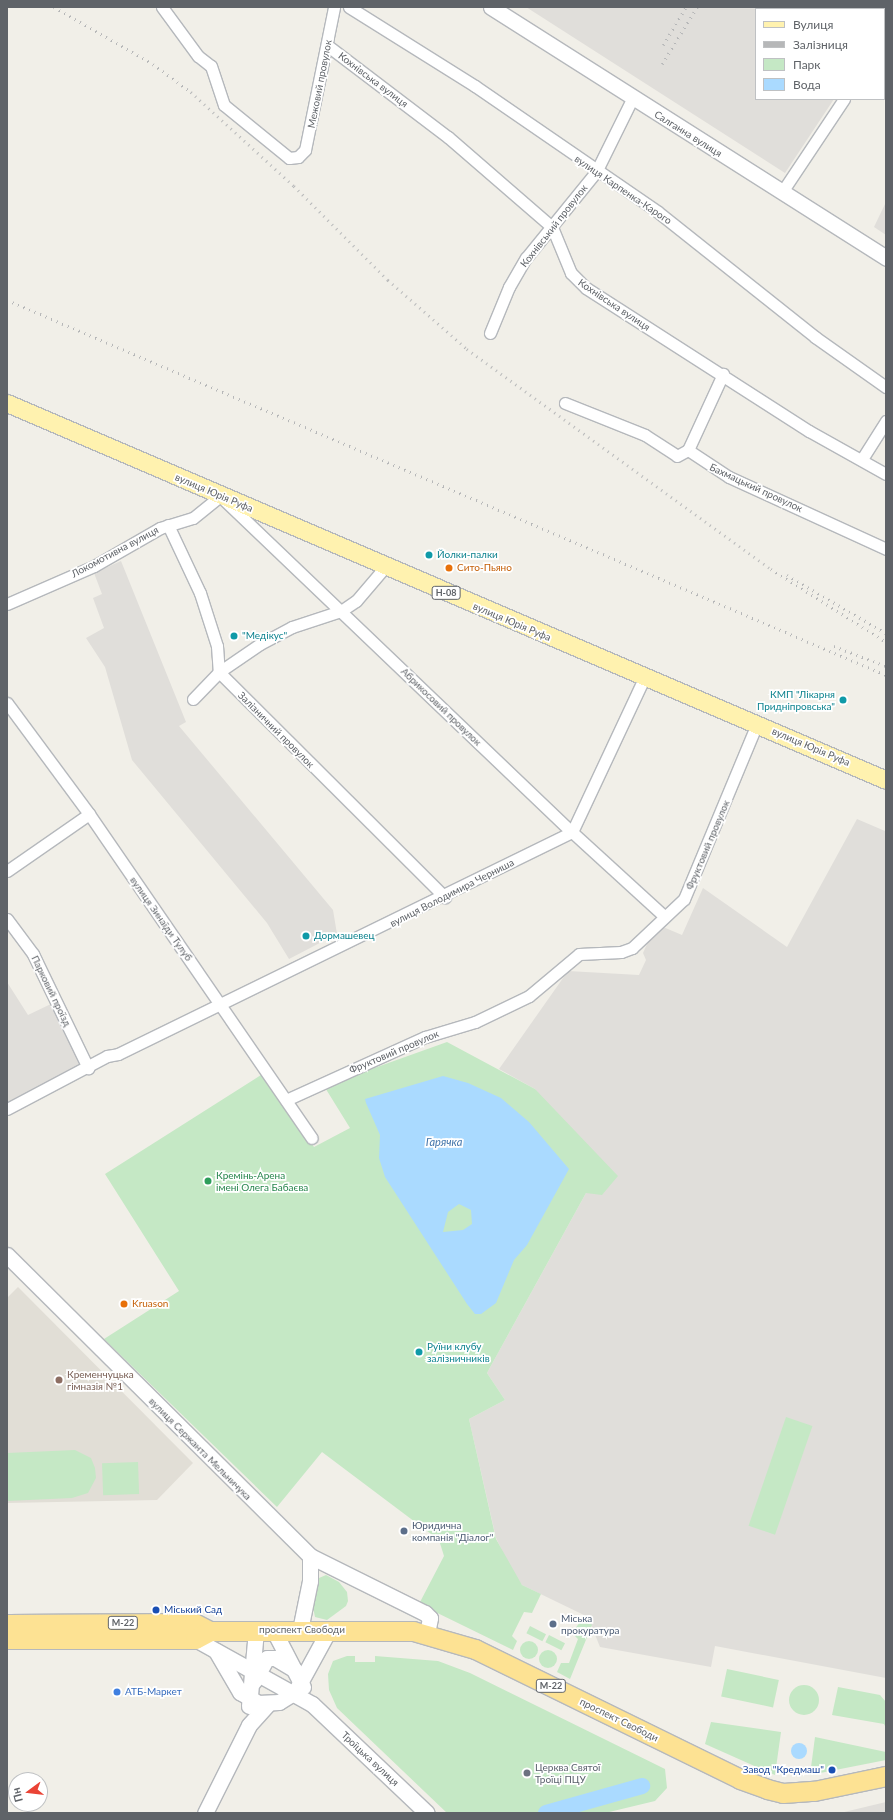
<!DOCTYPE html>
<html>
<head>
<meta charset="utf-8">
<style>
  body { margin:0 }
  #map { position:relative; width:893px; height:1820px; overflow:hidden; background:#f1efe8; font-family:Lato,sans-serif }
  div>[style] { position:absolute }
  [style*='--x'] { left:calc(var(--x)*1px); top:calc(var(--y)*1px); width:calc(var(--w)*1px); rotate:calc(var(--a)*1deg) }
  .industrial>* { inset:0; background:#e0deda }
  .education>* { inset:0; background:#e1ded6 }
  .green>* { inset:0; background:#c5e8c5; transform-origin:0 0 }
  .round { border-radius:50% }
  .water>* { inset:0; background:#aadaff }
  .river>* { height:16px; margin:-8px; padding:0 8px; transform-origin:8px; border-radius:8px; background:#aadaff }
  .roads { filter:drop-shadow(1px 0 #b5b8bc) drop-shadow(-1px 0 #b5b8bc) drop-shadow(0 1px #b5b8bc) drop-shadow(0 -1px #b5b8bc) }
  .street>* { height:11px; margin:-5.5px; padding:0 5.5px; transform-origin:5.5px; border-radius:5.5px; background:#fff }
  .secondary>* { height:15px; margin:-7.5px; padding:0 7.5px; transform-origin:7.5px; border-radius:7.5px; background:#fff }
  .primary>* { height:17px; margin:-8.5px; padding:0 8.5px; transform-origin:8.5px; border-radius:8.5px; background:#fff2af }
  .highway>* { height:19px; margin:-9.5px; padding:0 9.5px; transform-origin:9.5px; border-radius:9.5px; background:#fde293 }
  .rail>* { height:2.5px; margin-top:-1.25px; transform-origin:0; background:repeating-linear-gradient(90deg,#b6b7b8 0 1px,transparent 0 6px) }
  .dots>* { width:11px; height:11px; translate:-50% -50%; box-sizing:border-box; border:2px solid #fff; border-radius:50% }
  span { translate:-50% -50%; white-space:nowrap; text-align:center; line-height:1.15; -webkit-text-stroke:3.5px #fff; paint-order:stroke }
  .shield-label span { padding:1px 3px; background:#fff; border:1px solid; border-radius:3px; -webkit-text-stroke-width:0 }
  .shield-label { font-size:9px; color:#5f6368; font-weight:700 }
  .street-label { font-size:10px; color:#5f6368 }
  .culture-label { font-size:10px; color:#0d838f }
  .left { translate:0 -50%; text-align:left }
  .right { translate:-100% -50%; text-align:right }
  .food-label { font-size:10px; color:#c56008 }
  .leisure-label { font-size:10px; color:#27864d }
  .education-label { font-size:10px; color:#785e54 }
  .service-label { font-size:10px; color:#4e5e75 }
  .transit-label { font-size:10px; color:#164399 }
  .shop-label { font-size:10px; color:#366cbe }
  .worship-label { font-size:10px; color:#5b616d }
  .water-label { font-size:11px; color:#4174aa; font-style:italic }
  .frame { position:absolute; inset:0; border:8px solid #5f6368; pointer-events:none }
  .legend { position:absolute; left:755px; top:8px; width:130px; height:92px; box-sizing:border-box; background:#fff; border:1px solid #bfc1c3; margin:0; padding:5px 7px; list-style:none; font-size:12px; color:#5f6368 }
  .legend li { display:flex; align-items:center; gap:8px; height:20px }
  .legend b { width:20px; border:1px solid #bfc1c3 }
  .north { position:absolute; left:8px; top:1772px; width:40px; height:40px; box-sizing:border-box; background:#fff; border:1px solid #bfc1c3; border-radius:50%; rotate:255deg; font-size:11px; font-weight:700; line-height:16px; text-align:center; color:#5f6368 }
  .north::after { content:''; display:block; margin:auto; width:14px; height:18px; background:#ea4335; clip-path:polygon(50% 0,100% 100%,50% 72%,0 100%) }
</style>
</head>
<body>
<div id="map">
  <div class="industrial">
    <i style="clip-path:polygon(526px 7px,886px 7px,886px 19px,884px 22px,884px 9px,756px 9px,756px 99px,834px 99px,785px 173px)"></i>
    <i style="clip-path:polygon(886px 202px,886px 235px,874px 227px)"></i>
    <i style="clip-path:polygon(121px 561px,186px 722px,179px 726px,333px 910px,337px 934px,289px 959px,267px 923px,132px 760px,105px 667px,86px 638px,104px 628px,93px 598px,102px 594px,94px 573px)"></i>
    <i style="clip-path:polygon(857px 819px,885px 831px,886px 829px,886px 1678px,715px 1646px,711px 1667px,600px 1647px,588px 1617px,522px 1585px,513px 1573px,496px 1538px,469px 1419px,505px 1400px,487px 1373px,586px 1193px,535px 1089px,499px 1069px,568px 971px,639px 975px,646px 960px,643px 953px,656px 924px,682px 935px,703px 888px,787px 947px)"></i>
    <i style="clip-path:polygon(7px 982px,28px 1015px,53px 1003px,83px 1064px,7px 1103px)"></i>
    <i style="clip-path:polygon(886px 1802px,886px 1813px,840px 1813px)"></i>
  </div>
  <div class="education">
    <i style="clip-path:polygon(18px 1287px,193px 1463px,157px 1500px,7px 1503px,7px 1298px)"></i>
  </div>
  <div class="green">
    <i style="clip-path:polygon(447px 1042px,535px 1089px,618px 1176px,602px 1195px,586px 1193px,487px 1373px,505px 1400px,469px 1419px,496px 1539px,522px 1585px,541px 1594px,532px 1613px,524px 1612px,512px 1636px,517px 1641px,513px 1650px,419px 1604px,444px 1556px,439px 1540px,322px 1452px,277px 1507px,104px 1339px,179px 1291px,105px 1174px,261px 1075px,314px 1147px,350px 1128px,324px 1086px)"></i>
    <i style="left:786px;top:1417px;width:28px;height:115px;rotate:19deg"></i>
    <i style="clip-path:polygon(75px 1450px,91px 1458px,95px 1468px,96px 1478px,88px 1493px,72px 1498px,7px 1501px,7px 1453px)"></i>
    <i style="left:138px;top:1462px;width:32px;height:36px;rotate:88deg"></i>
    <i style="clip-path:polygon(326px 1575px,339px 1582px,347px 1592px,348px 1601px,346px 1606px,327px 1620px,315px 1617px,311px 1598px,319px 1578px)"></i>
    <i style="clip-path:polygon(585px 1615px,592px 1625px,570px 1679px,557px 1672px,561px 1663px,569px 1663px,578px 1639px,572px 1633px)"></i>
    <i style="left:530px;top:1626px;width:18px;height:8px;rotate:27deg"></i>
    <i style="left:549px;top:1635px;width:18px;height:8px;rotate:27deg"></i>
    <i class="round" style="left:520px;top:1641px;width:18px;height:18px"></i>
    <i class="round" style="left:539px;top:1650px;width:18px;height:18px"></i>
    <i style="clip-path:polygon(347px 1656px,355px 1656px,355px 1662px,375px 1662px,375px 1656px,438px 1661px,470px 1673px,665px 1769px,667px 1788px,655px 1801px,605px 1813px,447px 1813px,337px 1708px,329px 1690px,328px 1674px,333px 1661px)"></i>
    <i style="left:727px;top:1669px;width:53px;height:28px;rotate:12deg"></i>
    <i class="round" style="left:789px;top:1685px;width:30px;height:30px"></i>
    <i style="clip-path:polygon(838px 1687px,880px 1695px,886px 1702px,886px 1728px,884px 1724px,832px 1715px)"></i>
    <i style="clip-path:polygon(711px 1722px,781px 1732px,775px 1775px,705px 1744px)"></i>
    <i style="clip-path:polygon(815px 1737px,886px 1752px,886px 1760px,810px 1775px)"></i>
  </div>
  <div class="water">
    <i style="clip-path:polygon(evenodd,443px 1076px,468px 1083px,501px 1098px,529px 1122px,569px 1169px,527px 1245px,514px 1260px,496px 1303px,481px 1314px,475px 1314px,467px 1304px,385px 1177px,379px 1158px,380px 1135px,366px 1103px,365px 1099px,443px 1076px,459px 1204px,471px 1210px,472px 1224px,463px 1230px,443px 1232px,448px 1212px,459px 1204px)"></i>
    <i class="round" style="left:791px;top:1743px;width:16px;height:16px"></i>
  </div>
  <div class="river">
    <i style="--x:546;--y:1813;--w:100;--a:-15.7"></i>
  </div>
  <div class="roads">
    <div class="street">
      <i style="--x:162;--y:7;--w:61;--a:53.7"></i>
      <i style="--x:198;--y:56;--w:16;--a:38"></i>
      <i style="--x:211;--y:66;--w:41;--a:71.6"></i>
      <i style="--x:224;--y:105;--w:84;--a:39.2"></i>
      <i style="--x:289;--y:158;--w:9;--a:-6"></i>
      <i style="--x:298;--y:157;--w:10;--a:-45"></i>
      <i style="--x:305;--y:150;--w:146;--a:-78.5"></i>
      <i style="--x:349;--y:7;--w:149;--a:32.1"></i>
      <i style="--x:475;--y:86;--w:222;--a:34.5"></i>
      <i style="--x:658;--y:212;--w:201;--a:38.5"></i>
      <i style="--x:815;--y:337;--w:87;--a:35.2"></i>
      <i style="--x:884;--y:38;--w:4;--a:-56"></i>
      <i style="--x:328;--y:46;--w:151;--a:37.2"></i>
      <i style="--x:448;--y:137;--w:138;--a:40.9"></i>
      <i style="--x:552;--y:227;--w:50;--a:67.6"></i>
      <i style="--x:571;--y:273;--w:21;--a:45"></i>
      <i style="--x:586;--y:288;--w:265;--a:32.7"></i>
      <i style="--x:809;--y:431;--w:88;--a:29.2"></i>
      <i style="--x:782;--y:192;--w:112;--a:-56.3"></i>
      <i style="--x:490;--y:333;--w:50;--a:-67.6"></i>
      <i style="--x:509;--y:287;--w:34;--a:-60"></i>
      <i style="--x:526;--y:258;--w:111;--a:-50.9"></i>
      <i style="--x:596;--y:172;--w:81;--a:-63.7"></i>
      <i style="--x:565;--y:403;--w:86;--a:21.8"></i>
      <i style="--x:645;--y:435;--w:38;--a:33"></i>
      <i style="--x:677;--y:456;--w:13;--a:-29"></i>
      <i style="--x:688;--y:450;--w:49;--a:33.4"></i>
      <i style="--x:729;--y:477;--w:173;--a:24.6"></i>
      <i style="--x:688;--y:450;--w:84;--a:-65.3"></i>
      <i style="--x:862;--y:459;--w:45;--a:-57.7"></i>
      <i style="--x:168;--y:525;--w:75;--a:64.8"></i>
      <i style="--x:200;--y:593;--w:56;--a:72.2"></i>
      <i style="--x:217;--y:646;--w:26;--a:86"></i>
      <i style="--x:219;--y:672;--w:319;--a:44.9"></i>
      <i style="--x:7;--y:604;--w:95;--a:-23.6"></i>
      <i style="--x:94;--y:566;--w:76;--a:-29.9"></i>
      <i style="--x:160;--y:528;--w:34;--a:-17"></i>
      <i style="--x:193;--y:518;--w:35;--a:-39"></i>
      <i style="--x:220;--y:496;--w:487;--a:43.7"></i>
      <i style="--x:572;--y:832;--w:125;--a:42.4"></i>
      <i style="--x:193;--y:699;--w:37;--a:-46"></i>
      <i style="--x:219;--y:672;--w:50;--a:-34.3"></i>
      <i style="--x:260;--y:644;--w:36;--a:-28"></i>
      <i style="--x:292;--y:627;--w:52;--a:-18.1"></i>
      <i style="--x:341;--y:611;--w:18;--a:-34"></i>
      <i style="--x:356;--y:601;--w:45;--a:-49.5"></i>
      <i style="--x:7;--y:703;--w:138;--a:53.5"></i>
      <i style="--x:89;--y:814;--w:393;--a:55.5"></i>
      <i style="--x:7;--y:871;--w:100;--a:-34.8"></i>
      <i style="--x:7;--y:919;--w:44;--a:53.4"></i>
      <i style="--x:33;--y:954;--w:127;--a:64.2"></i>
      <i style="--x:286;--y:1100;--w:153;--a:-24.4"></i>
      <i style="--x:425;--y:1037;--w:52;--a:-16.7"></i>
      <i style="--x:475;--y:1022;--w:60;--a:-25.7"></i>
      <i style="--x:529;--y:996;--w:65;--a:-40"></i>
      <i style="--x:579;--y:954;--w:42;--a:-2.7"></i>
      <i style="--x:621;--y:952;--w:12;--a:-20"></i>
      <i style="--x:632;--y:948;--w:71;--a:-43.3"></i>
      <i style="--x:684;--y:899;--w:190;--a:-67.4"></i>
      <i style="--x:7;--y:1109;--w:113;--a:-27.9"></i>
      <i style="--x:107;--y:1056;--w:11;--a:-10"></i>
      <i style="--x:118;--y:1054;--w:505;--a:-26.06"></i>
      <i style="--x:572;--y:832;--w:170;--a:-64.9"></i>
    </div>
    <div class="secondary">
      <i style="--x:491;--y:7;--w:468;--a:32.4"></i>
      <i style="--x:7;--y:1255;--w:427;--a:44.8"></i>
      <i style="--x:310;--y:1556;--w:128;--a:26.4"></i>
      <i style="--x:425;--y:1613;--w:7;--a:45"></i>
      <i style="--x:430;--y:1618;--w:16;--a:101"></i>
      <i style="--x:300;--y:1630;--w:50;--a:-78.5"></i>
      <i style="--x:310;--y:1581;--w:25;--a:-90"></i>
      <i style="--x:274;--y:1631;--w:63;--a:62.6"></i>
      <i style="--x:195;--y:1639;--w:134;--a:29.1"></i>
      <i style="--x:312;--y:1704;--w:158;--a:43.5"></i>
      <i style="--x:216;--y:1651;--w:48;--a:59.7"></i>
      <i style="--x:240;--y:1692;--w:21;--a:31"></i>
      <i style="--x:258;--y:1703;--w:21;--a:-3"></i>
      <i style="--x:279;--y:1702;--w:19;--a:-32"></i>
      <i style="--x:295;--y:1692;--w:71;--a:-61.3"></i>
      <i style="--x:254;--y:1681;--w:26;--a:-61"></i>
      <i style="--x:267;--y:1658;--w:8;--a:0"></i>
      <i style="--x:275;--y:1658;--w:23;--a:31"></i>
      <i style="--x:249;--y:1706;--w:75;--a:-84.7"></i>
      <i style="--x:205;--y:1813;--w:98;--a:-63.4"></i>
      <i style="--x:249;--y:1725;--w:28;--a:-48"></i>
    </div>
    <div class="primary">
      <i style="--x:7;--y:403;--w:956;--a:23.21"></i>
    </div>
    <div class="highway">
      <i style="--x:7;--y:1624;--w:187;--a:-0.3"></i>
      <i style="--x:194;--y:1623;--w:18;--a:27"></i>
      <i style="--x:210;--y:1631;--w:203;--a:0"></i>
      <i style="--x:413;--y:1631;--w:65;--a:16.2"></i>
      <i style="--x:475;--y:1649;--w:295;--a:26.1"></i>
      <i style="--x:740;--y:1779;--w:29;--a:20"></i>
      <i style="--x:767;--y:1789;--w:16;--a:14"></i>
      <i style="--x:783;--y:1793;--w:31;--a:-4"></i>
      <i style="--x:814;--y:1791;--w:74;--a:-11.8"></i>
      <i style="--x:7;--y:1639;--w:188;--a:0"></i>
      <i style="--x:195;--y:1639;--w:17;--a:-28"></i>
    </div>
  </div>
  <div class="rail">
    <i style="--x:54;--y:7;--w:114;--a:29.9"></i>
    <i style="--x:153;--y:64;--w:47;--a:36.4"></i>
    <i style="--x:191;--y:92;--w:139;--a:42.4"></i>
    <i style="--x:294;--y:186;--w:133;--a:45"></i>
    <i style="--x:388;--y:280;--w:105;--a:41.1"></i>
    <i style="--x:467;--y:349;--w:375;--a:35.9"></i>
    <i style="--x:771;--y:569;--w:136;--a:32.4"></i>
    <i style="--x:663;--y:45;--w:44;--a:-58.8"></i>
    <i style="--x:662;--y:64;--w:67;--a:-58.4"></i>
    <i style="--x:7;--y:300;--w:956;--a:23.1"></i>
    <i style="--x:787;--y:575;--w:115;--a:30.4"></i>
    <i style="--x:834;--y:646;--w:56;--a:21"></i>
  </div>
  <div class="dots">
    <i style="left:429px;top:555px;background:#0f9aa8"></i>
    <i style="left:449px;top:568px;background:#e8710a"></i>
    <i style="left:234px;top:636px;background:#0f9aa8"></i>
    <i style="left:843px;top:700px;background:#0f9aa8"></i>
    <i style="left:306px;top:936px;background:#0f9aa8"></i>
    <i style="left:208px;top:1181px;background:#2e9e5b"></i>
    <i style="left:124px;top:1304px;background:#e8710a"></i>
    <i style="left:419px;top:1352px;background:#0f9aa8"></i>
    <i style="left:59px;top:1380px;background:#8d6e63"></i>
    <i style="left:404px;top:1531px;background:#5c6f8a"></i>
    <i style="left:156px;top:1610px;background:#1a4fb4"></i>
    <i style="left:553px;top:1624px;background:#5c6f8a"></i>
    <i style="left:117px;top:1692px;background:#3f7fe0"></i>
    <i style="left:832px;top:1770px;background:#1a4fb4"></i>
    <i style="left:527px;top:1773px;background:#6b7280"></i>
  </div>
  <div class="shield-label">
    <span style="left:446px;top:593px">Н-08</span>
    <span style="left:123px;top:1623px">М-22</span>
    <span style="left:551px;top:1686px">М-22</span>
  </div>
  <div class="street-label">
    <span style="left:373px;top:80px;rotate:37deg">Кохнівська вулиця</span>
    <span style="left:320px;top:84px;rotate:-79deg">Межовий провулок</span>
    <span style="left:688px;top:134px;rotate:32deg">Салганна вулиця</span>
    <span style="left:623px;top:190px;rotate:34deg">вулиця Карпенка-Карого</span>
    <span style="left:554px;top:226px;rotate:-52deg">Кохнівський провулок</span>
    <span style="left:614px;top:305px;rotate:34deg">Кохнівська вулиця</span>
    <span style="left:756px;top:488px;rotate:25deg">Бахмацький провулок</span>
    <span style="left:214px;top:493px;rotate:23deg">вулиця Юрія Руфа</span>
    <span style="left:115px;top:552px;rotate:-28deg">Локомотивна вулиця</span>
    <span style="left:512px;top:622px;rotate:23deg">вулиця Юрія Руфа</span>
    <span style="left:441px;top:707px;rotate:44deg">Абрикосовий провулок</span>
    <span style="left:276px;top:730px;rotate:45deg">Залізничний провулок</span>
    <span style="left:811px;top:747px;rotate:23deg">вулиця Юрія Руфа</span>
    <span style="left:708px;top:845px;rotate:-67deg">Фруктовий провулок</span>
    <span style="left:452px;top:893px;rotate:-27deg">вулиця Володимира Черниша</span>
    <span style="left:161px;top:919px;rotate:55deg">вулиця Зинаїди Тулуб</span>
    <span style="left:51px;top:991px;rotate:64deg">Парковий проїзд</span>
    <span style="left:394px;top:1052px;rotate:-23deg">Фруктовий провулок</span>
    <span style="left:200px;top:1449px;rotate:45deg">вулиця Сержанта Мельничука</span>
    <span style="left:302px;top:1630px">проспект Свободи</span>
    <span style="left:619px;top:1720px;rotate:26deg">проспект Свободи</span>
    <span style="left:370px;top:1759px;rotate:43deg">Троїцька вулиця</span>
  </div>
  <div class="culture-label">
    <span class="left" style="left:437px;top:555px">Йолки-палки</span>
    <span class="left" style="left:242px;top:636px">"Медікус"</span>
    <span class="right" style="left:835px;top:700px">КМП "Лікарня<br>Придніпровська"</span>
    <span class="left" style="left:314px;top:936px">Дормашевец</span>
    <span class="left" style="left:427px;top:1352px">Руїни клубу<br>залізничників</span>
  </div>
  <div class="food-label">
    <span class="left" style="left:457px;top:568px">Сито-Пьяно</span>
    <span class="left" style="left:132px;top:1304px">Kruason</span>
  </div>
  <div class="leisure-label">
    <span class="left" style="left:216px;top:1181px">Кремінь-Арена<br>імені Олега Бабаєва</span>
  </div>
  <div class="education-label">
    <span class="left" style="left:67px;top:1380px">Кременчуцька<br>гімназія №1</span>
  </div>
  <div class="service-label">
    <span class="left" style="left:412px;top:1531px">Юридична<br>компанія "Діалог"</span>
    <span class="left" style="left:561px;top:1624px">Міська<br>прокуратура</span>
  </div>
  <div class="transit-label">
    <span class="left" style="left:164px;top:1610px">Міський Сад</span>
    <span class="right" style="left:824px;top:1770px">Завод "Кредмаш"</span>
  </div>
  <div class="shop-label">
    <span class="left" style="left:125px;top:1692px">АТБ-Маркет</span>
  </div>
  <div class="worship-label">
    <span class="left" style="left:535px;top:1773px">Церква Святої<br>Троїці ПЦУ</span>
  </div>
  <div class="water-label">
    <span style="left:444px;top:1142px">Гарячка</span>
  </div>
  <div class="frame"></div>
  <ul class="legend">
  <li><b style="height:5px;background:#fff2af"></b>Вулиця</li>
  <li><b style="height:5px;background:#b6b7b8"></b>Залізниця</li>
  <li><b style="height:11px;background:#c5e8c5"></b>Парк</li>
  <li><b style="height:11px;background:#aadaff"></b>Вода</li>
  </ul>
  <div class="north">Пн</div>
</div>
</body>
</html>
